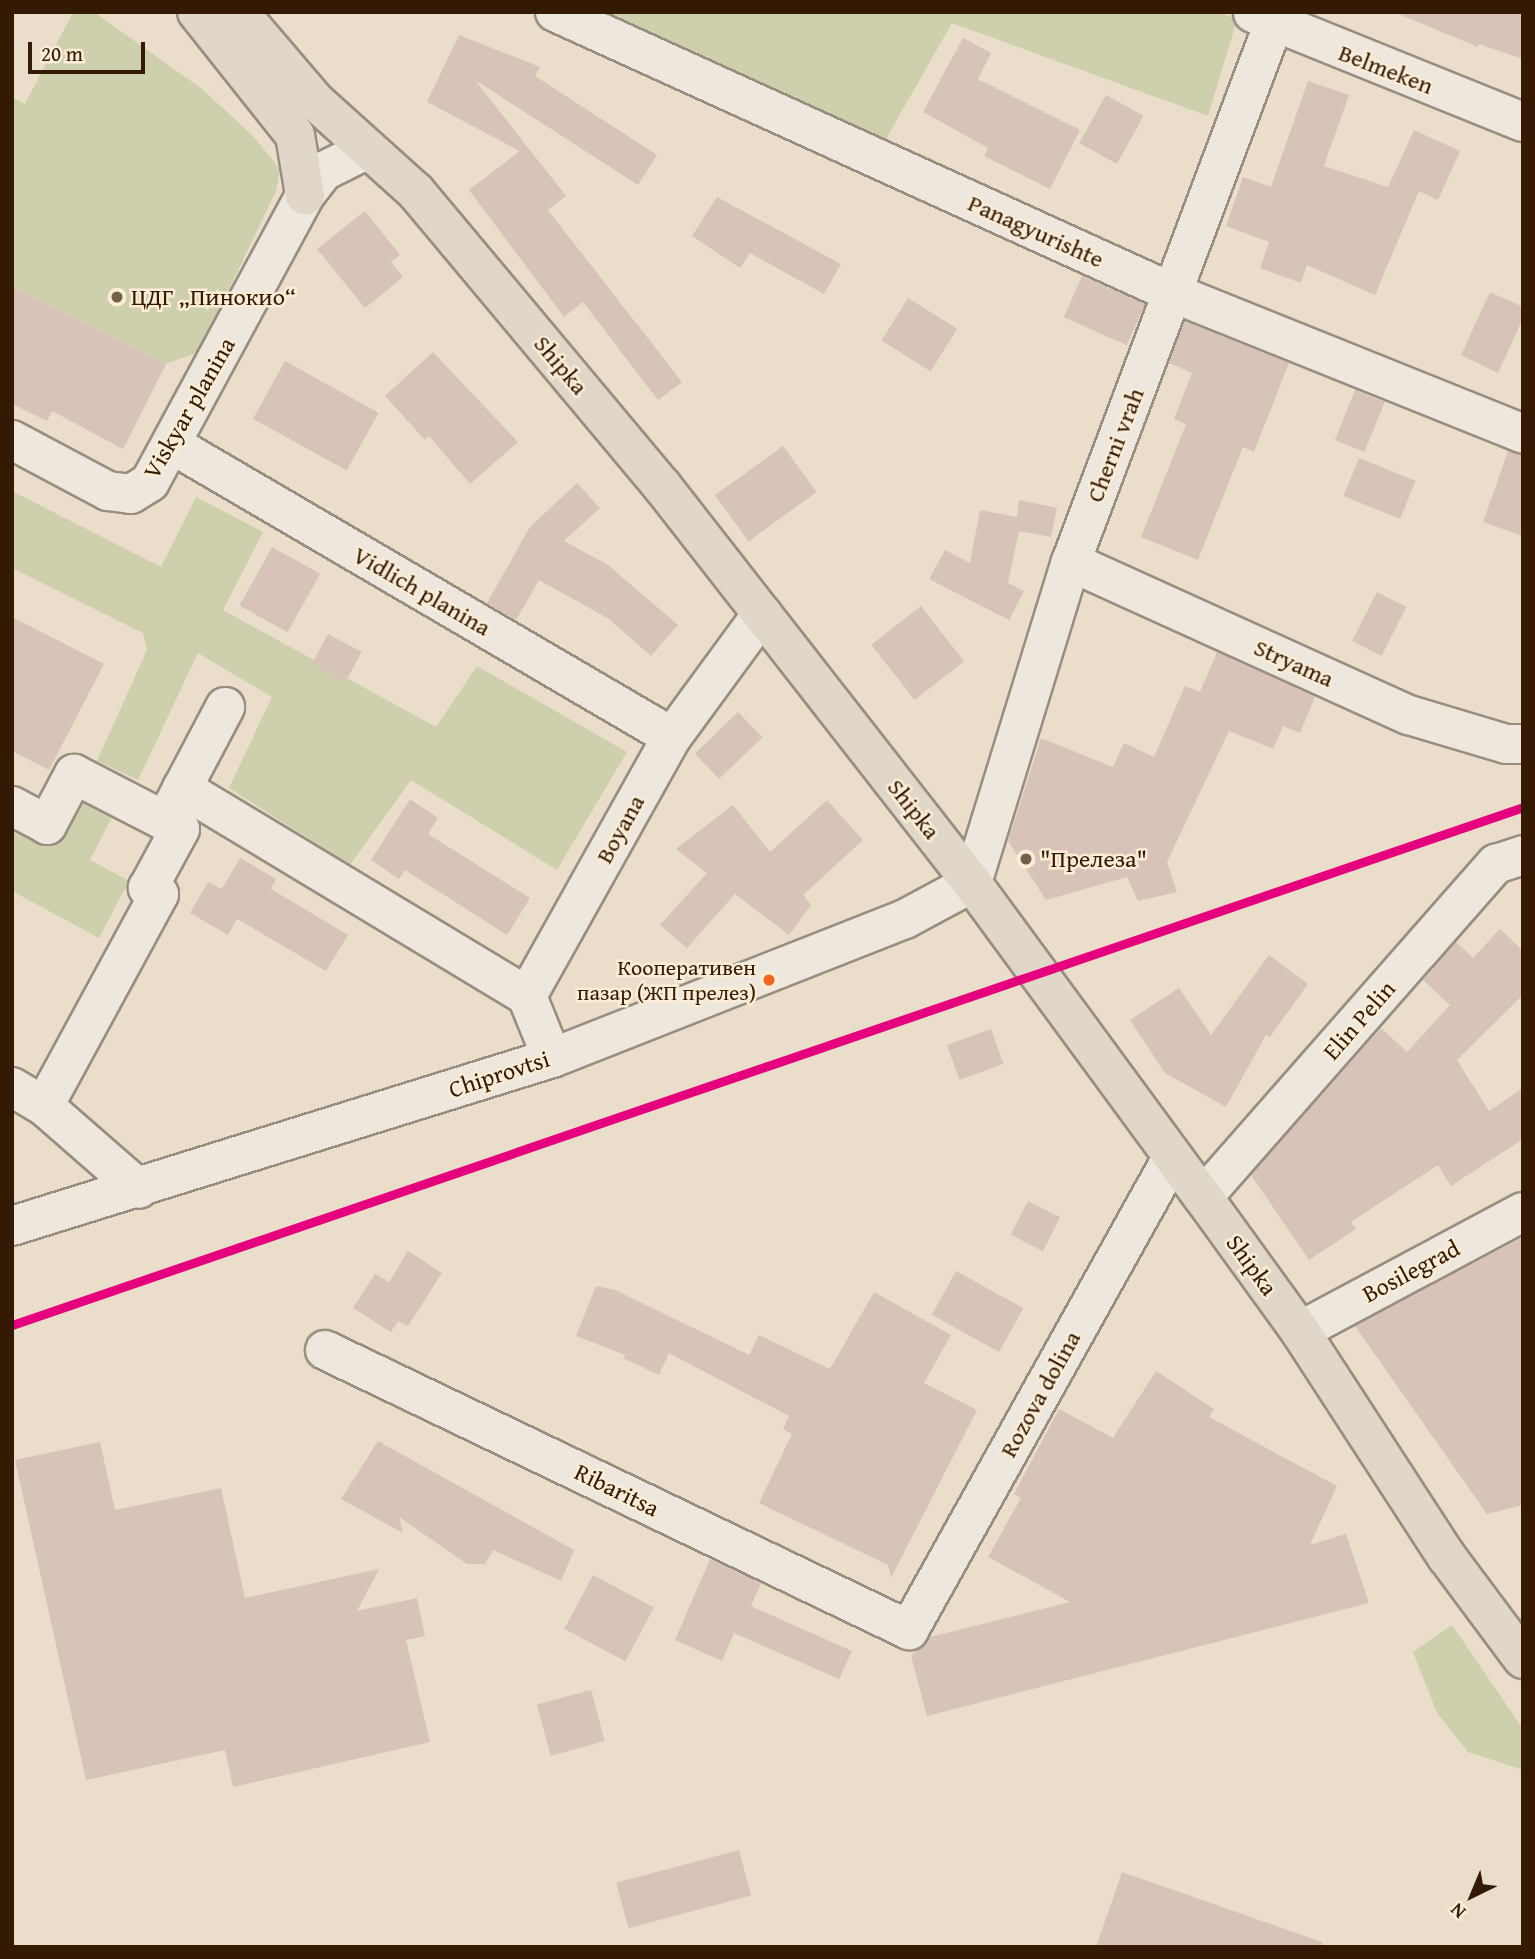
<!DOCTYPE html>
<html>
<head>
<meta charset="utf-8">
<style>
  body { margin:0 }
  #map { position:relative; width:1535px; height:1959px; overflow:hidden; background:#eadecb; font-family:"Gentium Book Plus",serif }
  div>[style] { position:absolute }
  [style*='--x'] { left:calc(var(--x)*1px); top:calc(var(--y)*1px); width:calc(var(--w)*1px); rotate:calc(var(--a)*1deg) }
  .green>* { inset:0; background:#cecfad }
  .building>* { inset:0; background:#d7c3b7; transform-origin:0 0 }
  .roads { filter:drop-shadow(2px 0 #988e80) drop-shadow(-2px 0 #988e80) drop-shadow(0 2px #988e80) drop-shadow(0 -2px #988e80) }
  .minor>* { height:38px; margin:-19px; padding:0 19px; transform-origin:19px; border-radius:19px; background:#ede7de }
  .major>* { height:38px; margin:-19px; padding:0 19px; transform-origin:19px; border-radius:19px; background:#e1d7c8 }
  .rail-1>* { height:9px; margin:-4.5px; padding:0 4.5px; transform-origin:4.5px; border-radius:4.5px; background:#e5007d }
  .dots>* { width:19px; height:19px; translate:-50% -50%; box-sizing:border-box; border:4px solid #faecd5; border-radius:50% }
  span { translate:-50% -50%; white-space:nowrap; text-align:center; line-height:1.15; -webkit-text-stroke:5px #faecd5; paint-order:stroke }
  .bus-label { font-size:22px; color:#341a05 }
  .right { translate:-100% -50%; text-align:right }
  .street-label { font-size:24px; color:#341a05 }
  .poi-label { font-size:24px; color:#341a05 }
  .left { translate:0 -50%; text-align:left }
  .frame { position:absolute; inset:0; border:14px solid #341a05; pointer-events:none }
  .north { position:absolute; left:1437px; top:1861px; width:70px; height:70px; -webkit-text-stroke:5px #faecd5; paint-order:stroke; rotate:223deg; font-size:19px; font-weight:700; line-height:28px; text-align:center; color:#341a05 }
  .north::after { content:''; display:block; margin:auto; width:24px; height:32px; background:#341a05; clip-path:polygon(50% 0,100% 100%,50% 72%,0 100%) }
  .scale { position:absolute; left:28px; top:42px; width:117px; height:32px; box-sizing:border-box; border:4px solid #341a05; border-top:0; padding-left:9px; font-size:21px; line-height:24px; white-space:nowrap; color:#341a05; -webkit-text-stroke:5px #faecd5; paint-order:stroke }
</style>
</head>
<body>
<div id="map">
  <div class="green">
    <i style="clip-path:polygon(73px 12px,94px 12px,202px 89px,253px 136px,280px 169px,276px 191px,199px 352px,166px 364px,12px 286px,12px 97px,25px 104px)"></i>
    <i style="clip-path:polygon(598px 12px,1220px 12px,1237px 20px,1208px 116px,952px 23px,886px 139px)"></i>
    <i style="clip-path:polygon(12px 491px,161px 567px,196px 497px,263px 532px,223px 610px,436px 727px,477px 666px,627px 752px,557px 870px,411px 780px,350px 865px,229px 788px,272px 697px,198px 653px,138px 780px,97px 761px,147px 650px,143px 633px,12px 568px)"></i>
    <i style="clip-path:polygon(80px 791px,116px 809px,90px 860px,129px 881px,99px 938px,12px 891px,12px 793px,64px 820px)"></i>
    <i style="clip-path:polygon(1452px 1625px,1523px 1729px,1523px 1770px,1468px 1752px,1437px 1713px,1413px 1652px)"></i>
  </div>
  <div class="building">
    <i style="clip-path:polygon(1394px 12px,1523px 12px,1523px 59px,1479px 44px,1478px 47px)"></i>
    <i style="clip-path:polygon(459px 35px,540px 67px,535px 76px,657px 155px,638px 185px,475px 80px,566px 196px,548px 210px,682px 382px,658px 400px,583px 302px,564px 317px,469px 190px,520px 151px,427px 102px)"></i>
    <i style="clip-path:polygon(963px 38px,991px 53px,978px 79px,1080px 130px,1050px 189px,984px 156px,988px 148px,923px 112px)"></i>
    <i style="clip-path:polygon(1308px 81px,1349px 95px,1324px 166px,1388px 187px,1414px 130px,1460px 151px,1438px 200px,1419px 191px,1375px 295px,1307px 265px,1301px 283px,1260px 268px,1269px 242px,1226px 226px,1243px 177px,1271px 187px)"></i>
    <i style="left:1106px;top:95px;width:43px;height:55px;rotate:29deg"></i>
    <i style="clip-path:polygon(717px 197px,841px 264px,824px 294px,750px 253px,740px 268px,692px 236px)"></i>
    <i style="clip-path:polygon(365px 211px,400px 255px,391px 262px,403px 277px,365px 308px,317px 249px)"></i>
    <i style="left:1082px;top:276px;width:69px;height:45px;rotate:24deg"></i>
    <i style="clip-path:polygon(12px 286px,166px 364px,123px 449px,52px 411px,47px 421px,12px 404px)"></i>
    <i style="clip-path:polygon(1490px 292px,1523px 307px,1523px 318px,1498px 373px,1461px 355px)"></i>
    <i style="left:908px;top:298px;width:58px;height:50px;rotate:32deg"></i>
    <i style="clip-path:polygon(1185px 321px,1289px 363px,1254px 452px,1243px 447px,1198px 560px,1141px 537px,1186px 424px,1174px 419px,1192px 373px,1169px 363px)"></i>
    <i style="clip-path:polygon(433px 352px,518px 442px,470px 484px,429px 436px,425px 440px,385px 396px)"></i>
    <i style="left:285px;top:361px;width:107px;height:66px;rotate:29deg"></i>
    <i style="left:1355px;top:390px;width:32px;height:54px;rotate:22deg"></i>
    <i style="left:783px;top:446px;width:57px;height:84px;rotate:54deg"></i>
    <i style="clip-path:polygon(1508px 451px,1523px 455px,1523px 536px,1483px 522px)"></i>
    <i style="left:1359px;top:458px;width:61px;height:41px;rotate:22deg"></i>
    <i style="clip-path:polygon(577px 483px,600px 508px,564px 541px,608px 565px,678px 625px,651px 656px,609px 619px,539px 580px,516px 620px,487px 603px,530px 527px)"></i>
    <i style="clip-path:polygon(1019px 500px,1057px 508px,1051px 537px,1019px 531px,1008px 583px,1024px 591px,1009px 620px,929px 579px,945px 550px,970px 563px,980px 510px,1017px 517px)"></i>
    <i style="left:272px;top:547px;width:55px;height:67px;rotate:29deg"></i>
    <i style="left:1377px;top:592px;width:33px;height:55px;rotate:27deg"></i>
    <i style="left:921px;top:606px;width:70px;height:63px;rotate:52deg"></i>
    <i style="clip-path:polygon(12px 617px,104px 664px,49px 770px,12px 751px)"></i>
    <i style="left:328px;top:634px;width:38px;height:34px;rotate:28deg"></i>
    <i style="clip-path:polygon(1217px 652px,1315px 697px,1300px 733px,1283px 726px,1273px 749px,1229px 731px,1167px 862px,1177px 892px,1138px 901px,1127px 877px,1046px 900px,1008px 841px,1041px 738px,1113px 767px,1124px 743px,1154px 757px,1185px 686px,1200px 692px)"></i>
    <i style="left:738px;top:712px;width:35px;height:60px;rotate:46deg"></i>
    <i style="clip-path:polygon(410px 799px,438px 818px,428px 834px,530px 898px,507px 935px,405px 870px,399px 879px,371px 860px)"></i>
    <i style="clip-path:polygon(827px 800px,863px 840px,803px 895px,811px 905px,789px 935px,735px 894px,687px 948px,660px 925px,707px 873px,676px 849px,733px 805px,770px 852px)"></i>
    <i style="clip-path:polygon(240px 858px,276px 879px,271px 889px,348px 935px,326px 971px,237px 919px,228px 935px,190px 913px,208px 882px,222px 889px)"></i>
    <i style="clip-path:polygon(1500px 929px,1523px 951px,1523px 995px,1457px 1060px,1489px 1111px,1523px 1088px,1523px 1139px,1451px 1186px,1438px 1165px,1351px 1222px,1356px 1229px,1309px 1260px,1251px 1175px,1381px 1028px,1407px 1052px,1450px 1005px,1423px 980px,1456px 942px,1473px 958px)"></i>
    <i style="clip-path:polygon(1269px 955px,1308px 984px,1270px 1037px,1266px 1035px,1226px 1107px,1165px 1073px,1130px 1020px,1179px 988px,1211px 1035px)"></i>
    <i style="left:991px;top:1029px;width:37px;height:47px;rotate:70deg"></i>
    <i style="left:1028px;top:1201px;width:36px;height:38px;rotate:27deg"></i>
    <i style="clip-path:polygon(1523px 1237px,1523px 1505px,1487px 1514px,1355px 1326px)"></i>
    <i style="clip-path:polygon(408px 1251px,442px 1273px,408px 1326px,398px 1321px,391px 1332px,353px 1308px,375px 1274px,389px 1282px)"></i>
    <i style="left:956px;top:1271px;width:77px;height:50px;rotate:29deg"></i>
    <i style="clip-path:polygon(596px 1286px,615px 1290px,749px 1355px,759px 1335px,830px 1369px,874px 1292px,951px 1335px,924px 1383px,977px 1410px,891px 1578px,888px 1565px,759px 1503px,792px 1434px,783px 1429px,789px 1416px,669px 1353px,659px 1375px,623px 1358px,625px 1355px,576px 1336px)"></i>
    <i style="clip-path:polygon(1156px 1371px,1214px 1409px,1209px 1417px,1337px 1486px,1310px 1545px,1346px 1534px,1369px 1603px,927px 1716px,911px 1656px,930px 1637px,1070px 1602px,988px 1557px,1021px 1498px,1014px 1494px,1059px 1409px,1113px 1438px)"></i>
    <i style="clip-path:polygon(378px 1441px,574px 1550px,561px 1581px,493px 1550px,485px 1564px,467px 1564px,399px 1517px,403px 1533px,341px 1499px)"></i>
    <i style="clip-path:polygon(100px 1442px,115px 1510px,221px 1488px,245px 1598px,379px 1569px,357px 1611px,417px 1598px,425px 1636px,406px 1640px,430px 1742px,233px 1787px,225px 1750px,86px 1780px,15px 1460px)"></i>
    <i style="clip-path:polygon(710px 1559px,761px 1583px,751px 1606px,852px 1651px,839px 1679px,734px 1633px,722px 1661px,675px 1640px)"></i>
    <i style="left:593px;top:1575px;width:69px;height:61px;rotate:28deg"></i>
    <i style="left:591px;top:1690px;width:53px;height:56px;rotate:75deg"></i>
    <i style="left:739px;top:1850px;width:47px;height:127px;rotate:75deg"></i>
    <i style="clip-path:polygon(1122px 1872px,1322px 1942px,1322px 1947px,1096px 1947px)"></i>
  </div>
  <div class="roads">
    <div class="minor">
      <i style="--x:555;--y:12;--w:679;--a:24.45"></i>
      <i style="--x:1173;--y:293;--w:377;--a:21.9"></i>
      <i style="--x:1253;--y:13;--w:291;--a:22"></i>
      <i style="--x:12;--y:440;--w:109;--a:28"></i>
      <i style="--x:108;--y:491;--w:23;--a:7"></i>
      <i style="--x:131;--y:494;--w:22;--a:-32"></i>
      <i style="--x:150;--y:482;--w:326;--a:-61.6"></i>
      <i style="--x:305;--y:195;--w:31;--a:-52"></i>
      <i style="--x:324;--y:171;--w:47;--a:-26.6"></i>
      <i style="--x:173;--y:445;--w:578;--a:30.33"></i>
      <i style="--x:1071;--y:562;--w:371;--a:24.4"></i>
      <i style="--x:1409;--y:715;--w:101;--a:16.6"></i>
      <i style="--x:1506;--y:744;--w:17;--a:0"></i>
      <i style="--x:182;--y:788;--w:403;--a:31.1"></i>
      <i style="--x:12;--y:806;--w:40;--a:28"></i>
      <i style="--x:47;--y:825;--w:58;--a:-62.1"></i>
      <i style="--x:74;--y:774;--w:102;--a:27.3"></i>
      <i style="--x:552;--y:1058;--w:67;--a:-112"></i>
      <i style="--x:527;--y:996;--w:297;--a:-60.8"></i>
      <i style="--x:672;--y:737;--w:152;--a:-53.8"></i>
      <i style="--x:12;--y:1087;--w:37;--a:31"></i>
      <i style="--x:44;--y:1106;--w:126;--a:41.1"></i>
      <i style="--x:44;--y:1106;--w:241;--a:-61.5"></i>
      <i style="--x:159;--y:894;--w:13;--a:-151"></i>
      <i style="--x:148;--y:888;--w:67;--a:-61.5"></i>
      <i style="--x:180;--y:829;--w:17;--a:-152"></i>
      <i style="--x:165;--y:821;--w:129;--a:-62.2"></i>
      <i style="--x:1203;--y:1197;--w:444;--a:-48.7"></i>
      <i style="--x:1496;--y:864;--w:28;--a:-18"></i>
      <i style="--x:12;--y:1226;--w:566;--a:-17.28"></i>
      <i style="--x:552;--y:1058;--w:379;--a:-21.5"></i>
      <i style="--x:905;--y:919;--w:76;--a:-28.2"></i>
      <i style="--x:972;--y:883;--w:336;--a:-72.9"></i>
      <i style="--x:1071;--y:562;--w:588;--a:-69.38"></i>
      <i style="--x:1300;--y:1331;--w:253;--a:-28.1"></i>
      <i style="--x:325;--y:1350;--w:648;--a:25.62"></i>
      <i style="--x:909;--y:1630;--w:540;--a:-60.87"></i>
    </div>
    <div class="major">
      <i style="--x:197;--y:12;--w:157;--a:51.5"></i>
      <i style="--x:295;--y:135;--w:61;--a:80.5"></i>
      <i style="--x:239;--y:12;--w:117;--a:49.5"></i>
      <i style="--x:315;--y:101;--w:136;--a:42"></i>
      <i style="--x:416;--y:192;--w:383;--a:50.1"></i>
      <i style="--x:662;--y:486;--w:162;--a:52"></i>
      <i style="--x:762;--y:614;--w:341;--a:52"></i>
      <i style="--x:972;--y:883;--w:390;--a:53.7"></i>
      <i style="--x:1203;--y:1197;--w:165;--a:54.1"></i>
      <i style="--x:1300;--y:1331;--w:270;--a:57"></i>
      <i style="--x:1447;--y:1557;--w:127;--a:53.3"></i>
    </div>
  </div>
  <div class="rail-1">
    <i style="--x:12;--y:1325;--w:1597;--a:-18.92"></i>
  </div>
  <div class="dots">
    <i style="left:117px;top:297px;background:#745f4a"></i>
    <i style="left:1026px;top:859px;background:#745f4a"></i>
    <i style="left:769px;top:980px;background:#f26522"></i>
  </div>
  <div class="bus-label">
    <span class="right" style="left:756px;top:980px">Кооперативен<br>пазар (ЖП прелез)</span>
  </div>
  <div class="street-label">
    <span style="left:1386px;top:69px;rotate:21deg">Belmeken</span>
    <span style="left:1036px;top:231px;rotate:24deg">Panagyurishte</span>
    <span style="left:561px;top:365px;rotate:50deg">Shipka</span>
    <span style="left:189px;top:408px;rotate:-60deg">Viskyar planina</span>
    <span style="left:1115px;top:445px;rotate:-69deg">Cherni vrah</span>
    <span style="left:422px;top:591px;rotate:30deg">Vidlich planina</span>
    <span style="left:1294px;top:663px;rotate:24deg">Stryama</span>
    <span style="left:914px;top:809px;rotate:52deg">Shipka</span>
    <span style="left:620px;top:829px;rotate:-61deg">Boyana</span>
    <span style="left:1359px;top:1020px;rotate:-49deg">Elin Pelin</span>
    <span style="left:499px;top:1074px;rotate:-18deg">Chiprovtsi</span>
    <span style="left:1252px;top:1265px;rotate:54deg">Shipka</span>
    <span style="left:1411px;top:1271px;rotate:-28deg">Bosilegrad</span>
    <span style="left:1040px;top:1394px;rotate:-61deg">Rozova dolina</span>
    <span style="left:617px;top:1490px;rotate:26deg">Ribaritsa</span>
  </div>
  <div class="poi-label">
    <span class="left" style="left:131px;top:297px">ЦДГ „Пинокио“</span>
    <span class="left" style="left:1040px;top:859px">"Прелеза"</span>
  </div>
  <div class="frame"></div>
  <div class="north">N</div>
  <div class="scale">20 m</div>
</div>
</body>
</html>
